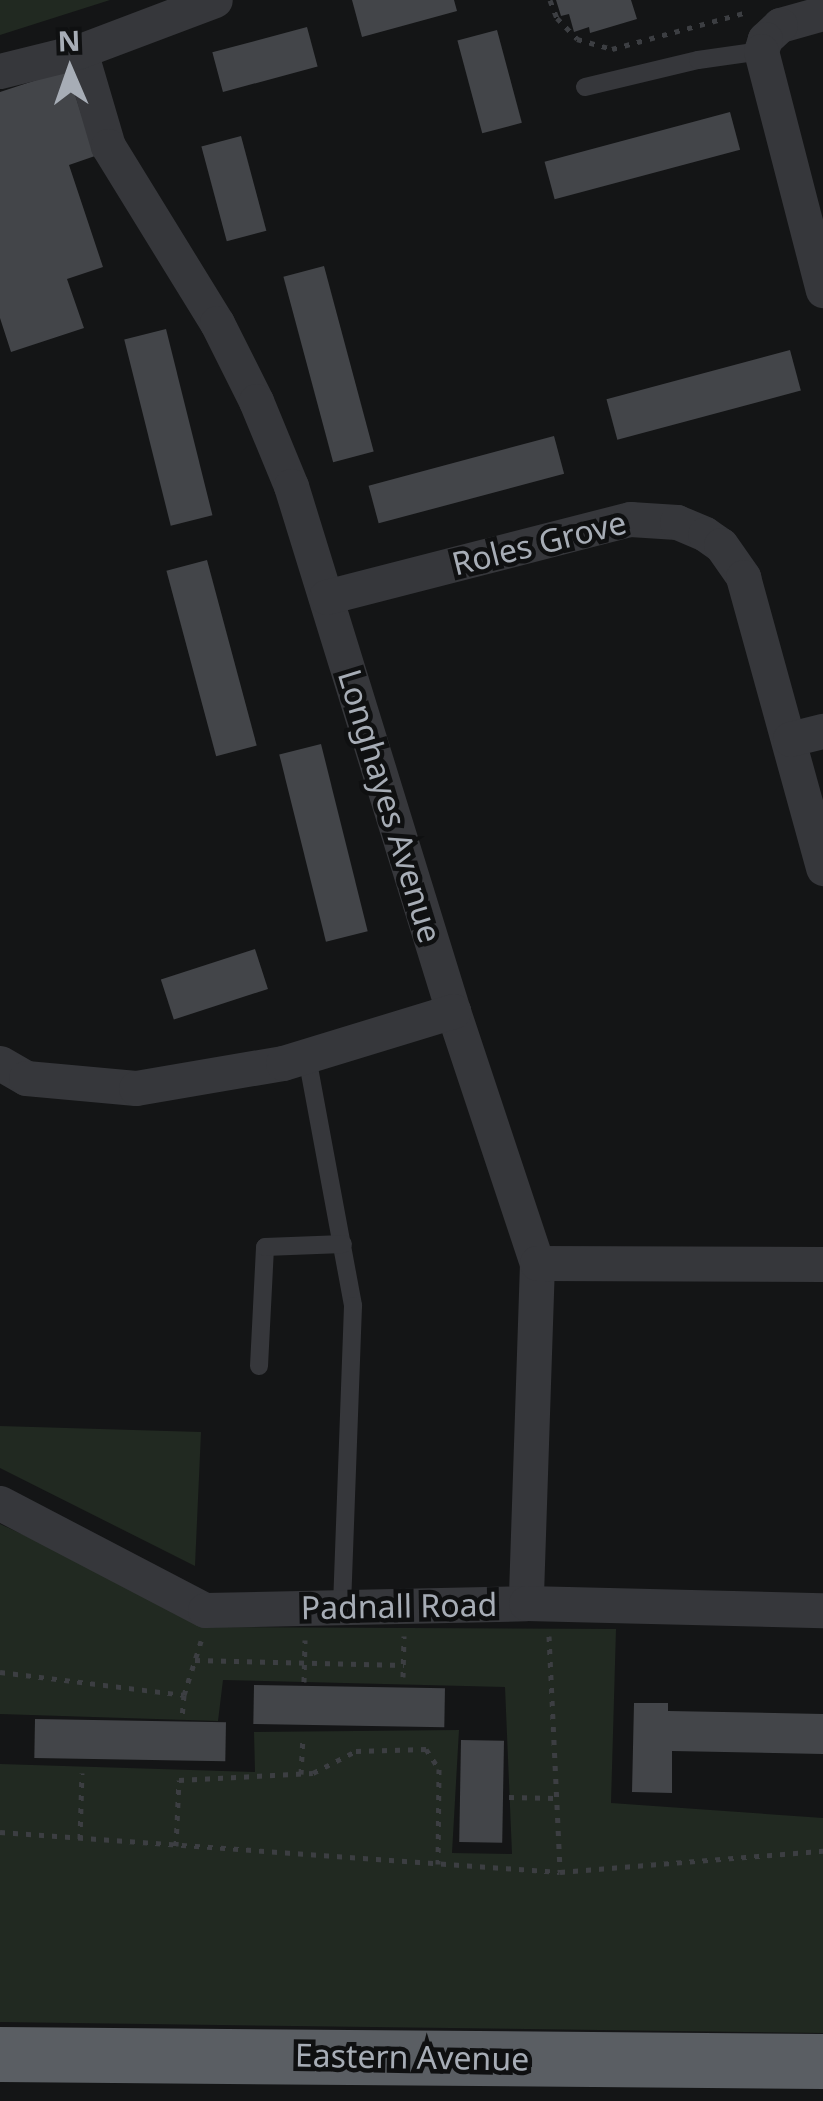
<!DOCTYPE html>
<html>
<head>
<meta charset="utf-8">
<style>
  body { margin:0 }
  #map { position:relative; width:823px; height:2101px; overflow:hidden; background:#141516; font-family:"Noto Sans",sans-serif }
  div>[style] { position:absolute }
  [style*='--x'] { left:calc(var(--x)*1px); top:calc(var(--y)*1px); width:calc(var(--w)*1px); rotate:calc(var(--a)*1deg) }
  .green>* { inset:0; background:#212921 }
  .building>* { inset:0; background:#434549; transform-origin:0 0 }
  .path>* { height:5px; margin-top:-2.5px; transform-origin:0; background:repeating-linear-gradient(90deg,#3c3e42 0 5px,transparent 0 13px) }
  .service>* { height:18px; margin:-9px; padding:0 9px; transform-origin:9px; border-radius:9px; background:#36373b }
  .minor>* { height:35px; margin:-17.5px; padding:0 17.5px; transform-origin:17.5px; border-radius:17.5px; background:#36373b }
  .trunk>* { height:55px; margin:-27.5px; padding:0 27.5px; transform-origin:27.5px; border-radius:27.5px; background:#5a5e63 }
  span { translate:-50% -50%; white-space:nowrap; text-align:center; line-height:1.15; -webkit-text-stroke:9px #0f1011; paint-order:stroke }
  .street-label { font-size:32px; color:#a7adb6 }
  .north { position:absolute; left:20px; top:20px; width:100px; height:100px; -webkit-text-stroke:8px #0f1011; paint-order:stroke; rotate:358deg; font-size:28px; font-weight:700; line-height:40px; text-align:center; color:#a7adb6 }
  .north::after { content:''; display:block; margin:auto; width:35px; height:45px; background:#a7adb6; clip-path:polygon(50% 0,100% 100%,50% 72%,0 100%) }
</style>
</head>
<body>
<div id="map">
  <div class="green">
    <i style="clip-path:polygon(0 0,110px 0,0 35px)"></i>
    <i style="clip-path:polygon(0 1426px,201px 1432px,195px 1566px,0 1468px)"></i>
    <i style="clip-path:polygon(0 1524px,223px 1627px,616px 1629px,611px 1803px,823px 1818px,823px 2033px,0 2022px,0 1764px,255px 1772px,254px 1732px,459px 1730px,452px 1853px,512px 1854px,505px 1687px,223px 1680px,218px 1721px,0 1714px)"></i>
  </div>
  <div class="building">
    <i style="clip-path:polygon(352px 0,454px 0,457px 11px,362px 37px)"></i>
    <i style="clip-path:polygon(556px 0,631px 0,637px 19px,590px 33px,589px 27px,574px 32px,569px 14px,561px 16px)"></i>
    <i style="left:307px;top:27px;width:41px;height:98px;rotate:75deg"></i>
    <i style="left:497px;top:30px;width:96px;height:41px;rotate:75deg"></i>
    <i style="clip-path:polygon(67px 70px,95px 156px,69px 165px,103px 267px,67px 279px,84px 328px,11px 352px,0 318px,0 92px)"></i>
    <i style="left:730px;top:112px;width:39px;height:192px;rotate:75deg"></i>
    <i style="left:241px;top:136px;width:98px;height:41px;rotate:75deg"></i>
    <i style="left:324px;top:266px;width:192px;height:42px;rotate:75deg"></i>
    <i style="left:166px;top:329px;width:192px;height:43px;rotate:76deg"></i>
    <i style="left:790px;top:350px;width:42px;height:190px;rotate:75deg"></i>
    <i style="left:554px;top:436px;width:39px;height:192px;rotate:75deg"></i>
    <i style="left:207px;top:560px;width:192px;height:42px;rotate:75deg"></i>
    <i style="left:321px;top:744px;width:193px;height:43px;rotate:76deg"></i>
    <i style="left:255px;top:949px;width:42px;height:99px;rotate:72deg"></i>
    <i style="left:254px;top:1685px;width:191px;height:39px;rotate:1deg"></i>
    <i style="clip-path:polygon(634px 1703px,668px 1703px,668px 1711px,823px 1714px,823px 1754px,672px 1751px,672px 1793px,632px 1792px)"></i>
    <i style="left:35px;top:1719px;width:191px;height:39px;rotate:1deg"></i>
    <i style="left:461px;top:1740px;width:43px;height:102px;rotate:1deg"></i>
  </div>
  <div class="path">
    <i style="--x:550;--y:0;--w:19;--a:69"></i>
    <i style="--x:557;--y:18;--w:29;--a:46"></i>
    <i style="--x:577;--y:39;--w:36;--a:16"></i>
    <i style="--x:612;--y:49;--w:137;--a:-15.3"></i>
    <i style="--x:549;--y:1636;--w:236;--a:87.3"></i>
    <i style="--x:195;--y:1660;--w:209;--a:1.4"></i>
    <i style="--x:0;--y:1672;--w:185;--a:7.1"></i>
    <i style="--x:184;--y:1695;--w:22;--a:95"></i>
    <i style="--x:403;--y:1677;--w:41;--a:-88.6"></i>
    <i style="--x:304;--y:1682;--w:42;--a:-88.6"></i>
    <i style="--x:184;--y:1695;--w:57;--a:-72.5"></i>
    <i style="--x:301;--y:1774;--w:37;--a:-87"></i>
    <i style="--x:509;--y:1797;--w:46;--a:1.2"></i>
    <i style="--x:0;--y:1832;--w:561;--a:4.09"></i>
    <i style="--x:560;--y:1872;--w:264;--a:-4.6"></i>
    <i style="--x:80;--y:1839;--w:66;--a:-88.3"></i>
    <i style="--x:176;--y:1846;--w:66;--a:-87.4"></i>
    <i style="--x:179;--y:1780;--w:134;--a:-3"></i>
    <i style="--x:313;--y:1773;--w:48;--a:-27.1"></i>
    <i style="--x:356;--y:1751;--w:70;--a:-1.6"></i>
    <i style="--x:426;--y:1749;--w:24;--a:57"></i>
    <i style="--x:439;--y:1769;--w:95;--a:90.6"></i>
  </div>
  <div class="service">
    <i style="--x:585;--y:87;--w:116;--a:-13.4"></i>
    <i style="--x:698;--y:60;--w:64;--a:-8.1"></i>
    <i style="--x:307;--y:1057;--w:253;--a:79.5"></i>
    <i style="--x:353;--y:1306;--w:301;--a:92.1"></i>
    <i style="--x:259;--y:1366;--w:119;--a:-87.1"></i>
    <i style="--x:265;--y:1247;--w:78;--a:-2.2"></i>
  </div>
  <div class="minor">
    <i style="--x:823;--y:13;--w:45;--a:164.4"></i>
    <i style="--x:780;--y:25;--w:21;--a:137"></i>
    <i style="--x:765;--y:39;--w:13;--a:108"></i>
    <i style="--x:761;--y:51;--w:247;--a:75.5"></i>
    <i style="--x:80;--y:51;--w:99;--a:73.6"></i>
    <i style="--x:108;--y:146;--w:208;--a:58.4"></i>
    <i style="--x:217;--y:323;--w:87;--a:63.4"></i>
    <i style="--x:256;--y:401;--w:92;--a:67.6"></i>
    <i style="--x:291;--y:486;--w:549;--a:72.85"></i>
    <i style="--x:453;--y:1011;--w:266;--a:71.6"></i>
    <i style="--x:537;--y:1263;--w:340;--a:91.9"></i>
    <i style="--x:0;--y:71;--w:82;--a:-14"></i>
    <i style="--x:80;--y:51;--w:144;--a:-20.7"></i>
    <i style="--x:326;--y:597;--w:314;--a:-14.4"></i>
    <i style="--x:630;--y:519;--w:47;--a:3.7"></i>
    <i style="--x:677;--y:522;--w:30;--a:23"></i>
    <i style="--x:705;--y:534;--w:19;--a:35"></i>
    <i style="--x:721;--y:545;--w:39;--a:55"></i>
    <i style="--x:743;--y:577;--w:302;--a:74.6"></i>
    <i style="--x:790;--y:739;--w:34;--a:-14"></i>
    <i style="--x:0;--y:1063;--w:30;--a:30"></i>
    <i style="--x:26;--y:1078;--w:110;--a:5.2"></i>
    <i style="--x:136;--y:1088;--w:149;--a:-9.7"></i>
    <i style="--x:283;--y:1063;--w:178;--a:-17"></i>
    <i style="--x:537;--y:1263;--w:286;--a:0.2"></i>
    <i style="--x:0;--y:1503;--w:231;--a:27.6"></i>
    <i style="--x:205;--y:1610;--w:321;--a:-1.2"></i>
    <i style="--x:526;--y:1603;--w:297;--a:1.4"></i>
  </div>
  <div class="trunk">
    <i style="--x:0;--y:2054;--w:823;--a:0.49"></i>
  </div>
  <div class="street-label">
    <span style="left:539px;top:543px;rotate:-14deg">Roles Grove</span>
    <span style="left:390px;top:806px;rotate:73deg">Longhayes Avenue</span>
    <span style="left:399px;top:1606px;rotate:-1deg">Padnall Road</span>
    <span style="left:412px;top:2057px;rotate:1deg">Eastern Avenue</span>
  </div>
  <div class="north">N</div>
</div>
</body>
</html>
